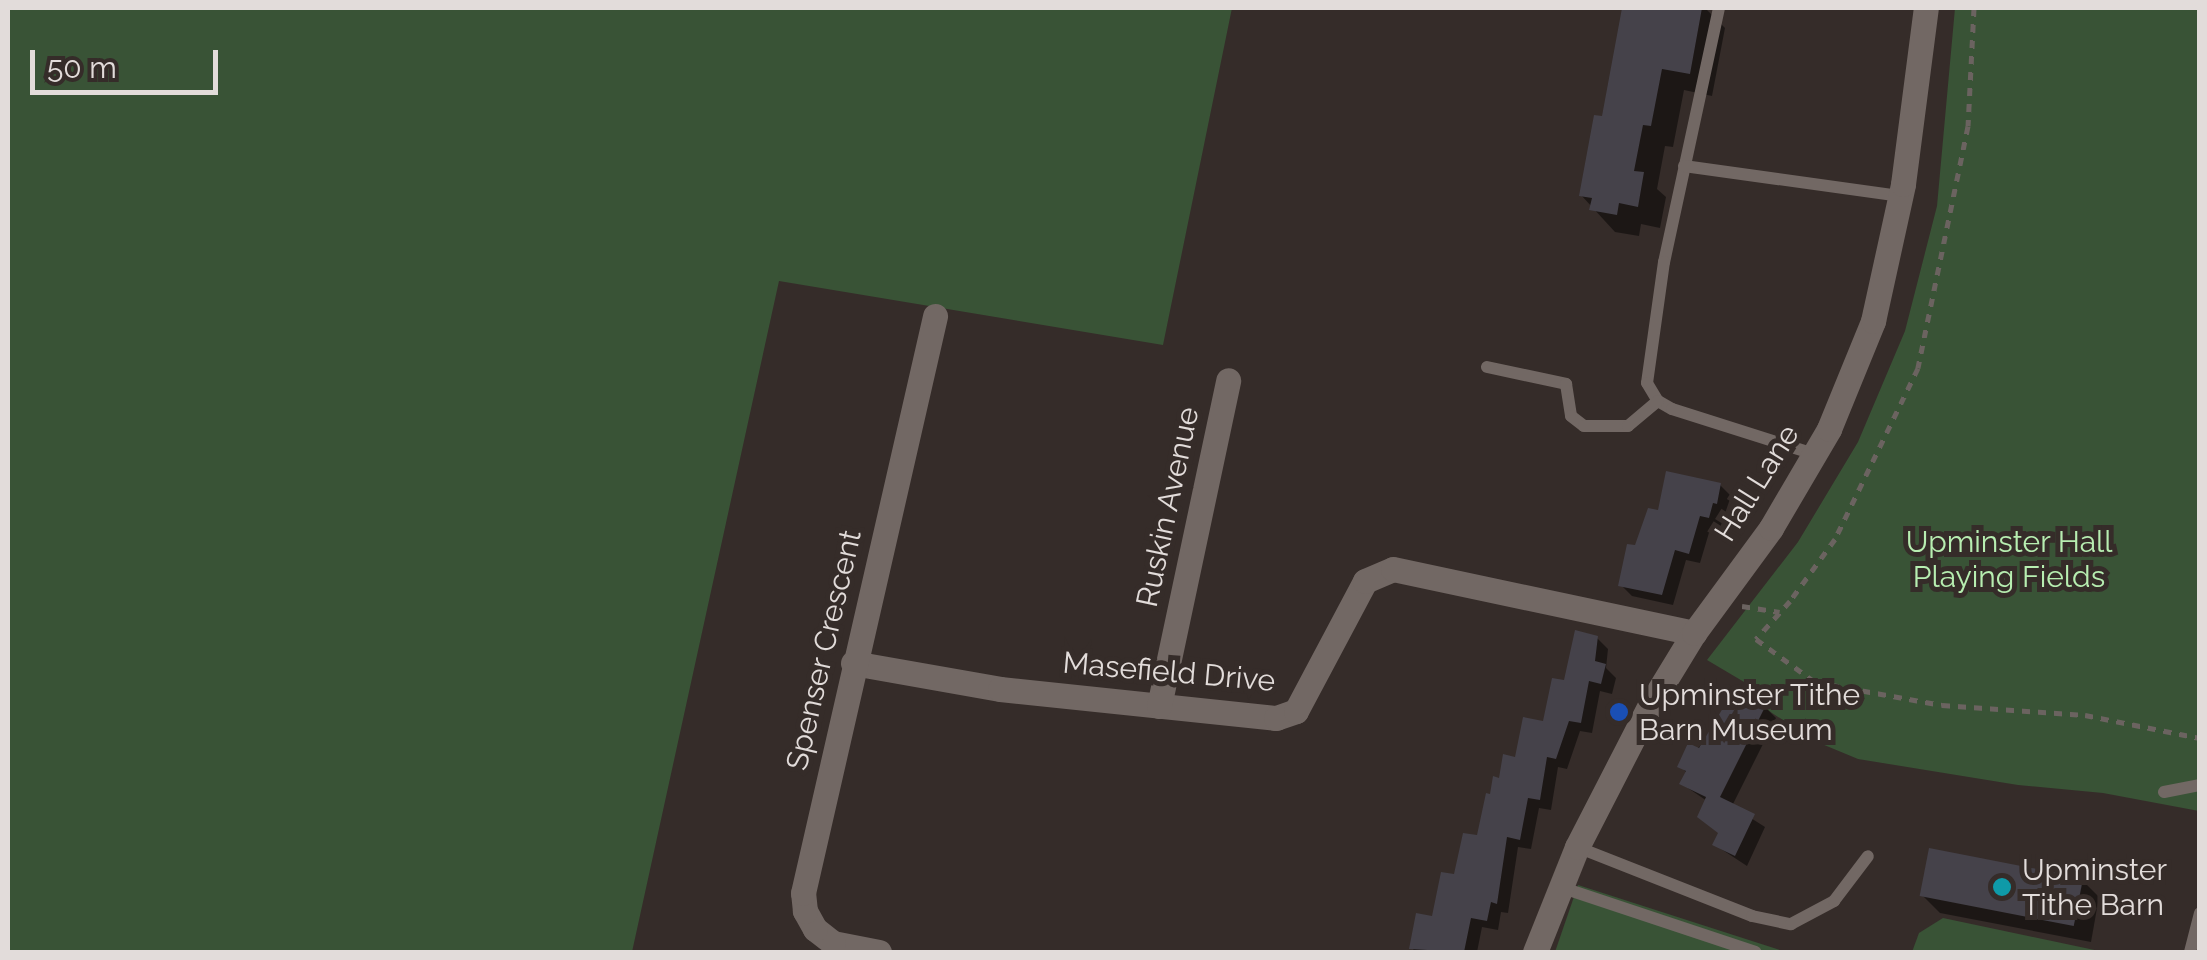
<!DOCTYPE html>
<html>
<head>
<meta charset="utf-8">
<style>
  body { margin:0 }
  #map { position:relative; width:2207px; height:960px; overflow:hidden; background:#352c29; font-family:Raleway,sans-serif }
  div>[style] { position:absolute }
  [style*='--x'] { left:calc(var(--x)*1px); top:calc(var(--y)*1px); width:calc(var(--w)*1px); rotate:calc(var(--a)*1deg) }
  .green>* { inset:0; background:#395336 }
  .shadow>* { inset:0; background:#0007 }
  .building>* { inset:0; background:#45424a; transform-origin:0 0 }
  .path>* { height:5px; margin-top:-2.5px; transform-origin:0; background:repeating-linear-gradient(90deg,#6b6360 0 8px,transparent 0 16px) }
  .lane>* { height:12px; margin:-6px; padding:0 6px; transform-origin:6px; border-radius:6px; background:#726864 }
  .street>* { height:25px; margin:-12.5px; padding:0 12.5px; transform-origin:12.5px; border-radius:12.5px; background:#726864 }
  .secondary>* { height:25px; margin:-12.5px; padding:0 12.5px; transform-origin:12.5px; border-radius:12.5px; background:#726864 }
  .dots>* { width:28px; height:28px; translate:-50% -50%; box-sizing:border-box; border:5px solid #352c29; border-radius:50% }
  span { translate:-50% -50%; white-space:nowrap; text-align:center; line-height:1.15; -webkit-text-stroke:10px #352c29; paint-order:stroke }
  .street-label { font-size:30px; color:#e2dcda }
  .park-label { font-size:30px; color:#b7eeb1 }
  .poi-label { font-size:30px; color:#e2dcda }
  .left { translate:0 -50%; text-align:left }
  .frame { position:absolute; inset:0; border:10px solid #e2dcda; pointer-events:none }
  .scale { position:absolute; left:30px; top:50px; width:188px; height:45px; box-sizing:border-box; border:5px solid #e2dcda; border-top:0; padding-left:12px; font-size:30px; line-height:35px; white-space:nowrap; color:#e2dcda; -webkit-text-stroke:8px #352c29; paint-order:stroke }
</style>
</head>
<body>
<div id="map">
  <div class="green">
    <i style="clip-path:polygon(8px 8px,1232px 8px,1163px 345px,779px 281px,632px 952px,8px 952px)"></i>
    <i style="clip-path:polygon(1955px 8px,2199px 8px,2199px 811px,2103px 793px,2018px 785px,1858px 759px,1817px 742px,1772px 713px,1762px 705px,1761px 692px,1707px 660px,1798px 542px,1858px 442px,1905px 331px,1937px 206px)"></i>
    <i style="clip-path:polygon(1578px 885px,1786px 952px,1555px 952px)"></i>
    <i style="clip-path:polygon(1943px 918px,2104px 952px,1912px 952px,1919px 933px)"></i>
  </div>
  <div class="shadow">
    <i style="clip-path:polygon(1624px 8px,1705px 8px,1725px 28px,1712px 96px,1684px 90px,1673px 147px,1665px 146px,1657px 189px,1666px 197px,1660px 228px,1641px 224px,1639px 236px,1615px 232px,1581px 195px,1604px 119px)"></i>
    <i style="clip-path:polygon(1720px 485px,1731px 496px,1720px 528px,1711px 526px,1700px 563px,1686px 560px,1673px 605px,1632px 596px,1621px 585px,1659px 513px)"></i>
    <i style="clip-path:polygon(1597px 638px,1608px 649px,1606px 668px,1616px 678px,1612px 694px,1600px 691px,1592px 733px,1580px 731px,1567px 769px,1558px 767px,1551px 810px,1539px 808px,1531px 849px,1518px 847px,1508px 913px,1501px 912px,1498px 930px,1482px 927px,1477px 952px,1413px 952px,1418px 916px,1434px 919px,1479px 838px,1501px 781px,1545px 724px,1566px 683px)"></i>
    <i style="clip-path:polygon(1765px 707px,1776px 718px,1732px 806px,1765px 827px,1747px 866px,1715px 845px,1720px 835px,1707px 801px,1682px 784px,1687px 773px,1680px 766px,1735px 711px)"></i>
    <i style="clip-path:polygon(2082px 880px,2099px 897px,2091px 942px,1940px 913px,1923px 896px)"></i>
  </div>
  <div class="building">
    <i style="clip-path:polygon(1622px 8px,1702px 8px,1690px 74px,1662px 69px,1651px 126px,1643px 125px,1634px 171px,1644px 172px,1638px 207px,1619px 203px,1617px 215px,1589px 210px,1592px 198px,1579px 196px,1594px 115px,1602px 116px)"></i>
    <i style="clip-path:polygon(1666px 471px,1721px 483px,1717px 504px,1713px 503px,1709px 518px,1700px 516px,1689px 554px,1675px 550px,1662px 595px,1618px 586px,1627px 544px,1635px 545px,1648px 508px,1658px 510px)"></i>
    <i style="clip-path:polygon(1575px 630px,1598px 636px,1595px 661px,1606px 664px,1601px 684px,1589px 681px,1581px 723px,1569px 721px,1556px 759px,1547px 757px,1540px 800px,1528px 798px,1520px 840px,1507px 837px,1497px 904px,1491px 902px,1487px 921px,1471px 918px,1464px 952px,1409px 949px,1416px 913px,1432px 916px,1441px 872px,1454px 874px,1463px 833px,1477px 835px,1486px 793px,1490px 794px,1493px 776px,1499px 778px,1503px 754px,1515px 757px,1523px 717px,1543px 721px,1552px 678px,1564px 680px)"></i>
    <i style="clip-path:polygon(1740px 693px,1766px 705px,1720px 797px,1755px 814px,1735px 856px,1712px 845px,1718px 833px,1697px 817px,1706px 797px,1679px 784px,1686px 771px,1677px 767px,1688px 743px,1699px 748px,1726px 703px,1734px 707px)"></i>
    <i style="left:1929px;top:848px;width:157px;height:49px;rotate:11deg"></i>
  </div>
  <div class="path">
    <i style="--x:1974;--y:8;--w:118;--a:92.9"></i>
    <i style="--x:1968;--y:126;--w:247;--a:101.7"></i>
    <i style="--x:1918;--y:368;--w:190;--a:115.9"></i>
    <i style="--x:1835;--y:539;--w:77;--a:126"></i>
    <i style="--x:1790;--y:601;--w:51;--a:131.8"></i>
    <i style="--x:1756;--y:639;--w:73;--a:36.1"></i>
    <i style="--x:1815;--y:682;--w:129;--a:10.3"></i>
    <i style="--x:1942;--y:705;--w:143;--a:4"></i>
    <i style="--x:2085;--y:715;--w:117;--a:11.3"></i>
    <i style="--x:1742;--y:606;--w:38;--a:9"></i>
  </div>
  <div class="lane">
    <i style="--x:1719;--y:8;--w:260;--a:102.2"></i>
    <i style="--x:1664;--y:262;--w:122;--a:98"></i>
    <i style="--x:1647;--y:383;--w:21;--a:59"></i>
    <i style="--x:1658;--y:401;--w:16;--a:30"></i>
    <i style="--x:1672;--y:409;--w:149;--a:17.6"></i>
    <i style="--x:1684;--y:166;--w:219;--a:7.9"></i>
    <i style="--x:1487;--y:367;--w:81;--a:12.1"></i>
    <i style="--x:1566;--y:384;--w:32;--a:81"></i>
    <i style="--x:1571;--y:416;--w:16;--a:38"></i>
    <i style="--x:1584;--y:426;--w:44;--a:0"></i>
    <i style="--x:1628;--y:426;--w:39;--a:-40"></i>
    <i style="--x:2164;--y:792;--w:37;--a:-11"></i>
    <i style="--x:1577;--y:847;--w:188;--a:21.5"></i>
    <i style="--x:1752;--y:916;--w:40;--a:12"></i>
    <i style="--x:1791;--y:924;--w:49;--a:-28.1"></i>
    <i style="--x:1834;--y:901;--w:56;--a:-52.9"></i>
    <i style="--x:1560;--y:887;--w:206;--a:18.4"></i>
    <i style="--x:2190;--y:952;--w:40;--a:-75.6"></i>
  </div>
  <div class="street">
    <i style="--x:853;--y:663;--w:149;--a:10"></i>
    <i style="--x:1000;--y:689;--w:278;--a:6"></i>
    <i style="--x:1276;--y:718;--w:21;--a:-19"></i>
    <i style="--x:1296;--y:711;--w:147;--a:-62"></i>
    <i style="--x:1365;--y:581;--w:30;--a:-23"></i>
    <i style="--x:1393;--y:569;--w:308;--a:12"></i>
    <i style="--x:1159;--y:706;--w:333;--a:-78"></i>
    <i style="--x:879;--y:952;--w:47;--a:-168.9"></i>
    <i style="--x:833;--y:943;--w:23;--a:-142"></i>
    <i style="--x:815;--y:929;--w:21;--a:-119"></i>
    <i style="--x:805;--y:911;--w:18;--a:-96"></i>
    <i style="--x:803;--y:893;--w:592;--a:-77.11"></i>
  </div>
  <div class="secondary">
    <i style="--x:1535;--y:952;--w:113;--a:-68.2"></i>
    <i style="--x:1577;--y:847;--w:160;--a:-62.8"></i>
    <i style="--x:1650;--y:705;--w:84;--a:-58.6"></i>
    <i style="--x:1694;--y:633;--w:130;--a:-53.7"></i>
    <i style="--x:1771;--y:528;--w:115;--a:-59.6"></i>
    <i style="--x:1829;--y:429;--w:117;--a:-67.8"></i>
    <i style="--x:1873;--y:321;--w:140;--a:-77.6"></i>
    <i style="--x:1903;--y:184;--w:177;--a:-82.6"></i>
  </div>
  <div class="dots">
    <i style="left:1619px;top:712px;background:#1a4fb4"></i>
    <i style="left:2002px;top:887px;background:#0f9aa8"></i>
  </div>
  <div class="street-label">
    <span style="left:1757px;top:483px;rotate:-58deg">Hall Lane</span>
    <span style="left:1168px;top:507px;rotate:-78deg">Ruskin Avenue</span>
    <span style="left:824px;top:650px;rotate:-77deg">Spenser Crescent</span>
    <span style="left:1169px;top:672px;rotate:5deg">Masefield Drive</span>
  </div>
  <div class="park-label">
    <span style="left:2009px;top:559px">Upminster Hall<br>Playing Fields</span>
  </div>
  <div class="poi-label">
    <span class="left" style="left:1639px;top:712px">Upminster Tithe<br>Barn Museum</span>
    <span class="left" style="left:2022px;top:887px">Upminster<br>Tithe Barn</span>
  </div>
  <div class="frame"></div>
  <div class="scale">50 m</div>
</div>
</body>
</html>
